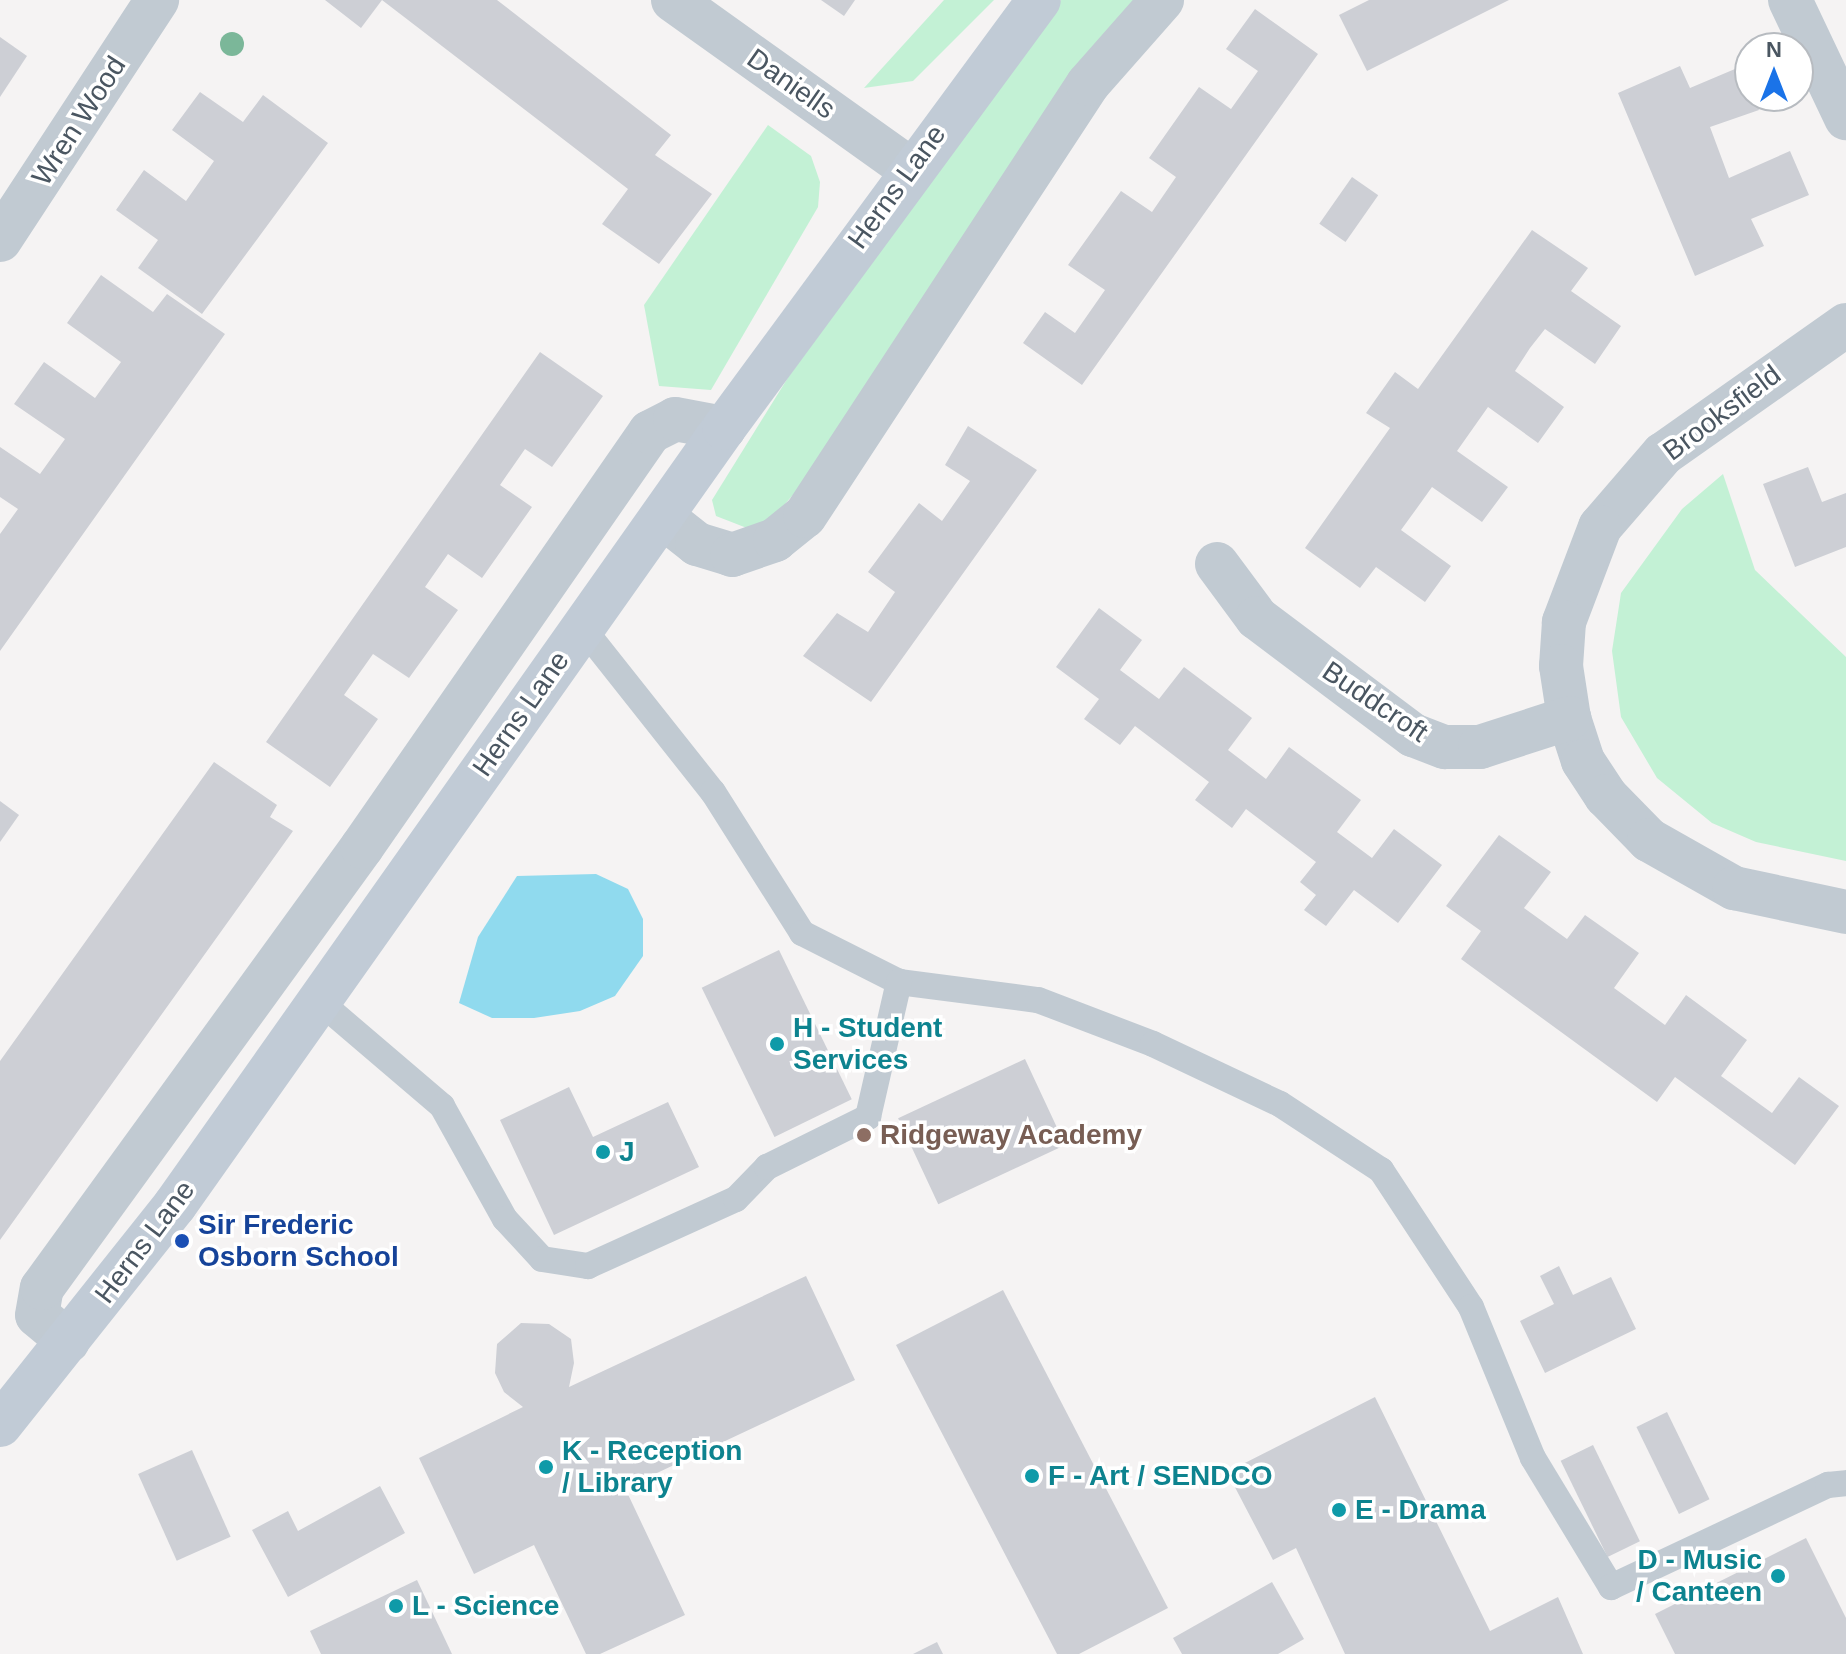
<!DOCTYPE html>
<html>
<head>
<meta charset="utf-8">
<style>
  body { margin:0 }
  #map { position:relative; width:1846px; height:1654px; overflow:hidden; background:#f5f3f3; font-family:Arial,sans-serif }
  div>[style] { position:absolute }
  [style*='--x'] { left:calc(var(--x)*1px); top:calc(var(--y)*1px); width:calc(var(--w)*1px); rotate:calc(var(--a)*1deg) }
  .green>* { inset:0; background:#c3f1d5 }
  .water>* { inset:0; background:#90daee }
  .building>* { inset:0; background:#cdcfd5; transform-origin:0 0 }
  .lane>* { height:26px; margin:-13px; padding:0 13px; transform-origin:13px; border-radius:13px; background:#c1cad2 }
  .street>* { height:44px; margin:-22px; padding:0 22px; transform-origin:22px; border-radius:22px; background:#c1cad2 }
  .secondary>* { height:44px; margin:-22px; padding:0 22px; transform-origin:22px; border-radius:22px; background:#c1cbd6 }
  .trees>* { width:24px; height:24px; margin:-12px; border-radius:50%; background:#7bb799 }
  .dots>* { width:22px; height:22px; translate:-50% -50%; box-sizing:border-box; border:4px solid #fff; border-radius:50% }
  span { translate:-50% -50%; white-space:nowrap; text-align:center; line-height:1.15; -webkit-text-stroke:7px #fff; paint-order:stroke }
  .street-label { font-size:28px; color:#4a5661 }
  .culture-label { font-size:28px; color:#0d838f; font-weight:700 }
  .left { translate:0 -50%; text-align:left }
  .right { translate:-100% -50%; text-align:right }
  .education-label { font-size:28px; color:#785e54; font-weight:700 }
  .transit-label { font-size:28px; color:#164399; font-weight:700 }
  .north { position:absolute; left:1734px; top:32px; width:80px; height:80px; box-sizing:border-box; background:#fff; border:2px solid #b7bbc0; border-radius:50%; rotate:0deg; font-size:22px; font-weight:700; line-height:32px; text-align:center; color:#4a5661 }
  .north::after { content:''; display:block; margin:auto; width:28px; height:36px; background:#1a73e8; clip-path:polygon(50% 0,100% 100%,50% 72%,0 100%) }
</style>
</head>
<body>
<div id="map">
  <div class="green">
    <i style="clip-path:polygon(944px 0,994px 0,913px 81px,864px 88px)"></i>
    <i style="clip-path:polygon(1061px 0,1139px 0,799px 488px,771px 520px,752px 530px,716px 516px,712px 500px,789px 376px)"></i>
    <i style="clip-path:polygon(768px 125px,811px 156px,820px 182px,818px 207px,711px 390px,659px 386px,644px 305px)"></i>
    <i style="clip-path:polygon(1723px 474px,1755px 570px,1846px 657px,1846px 861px,1756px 842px,1712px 823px,1657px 778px,1621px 717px,1612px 651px,1621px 593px,1682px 509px)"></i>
  </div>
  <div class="water">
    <i style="clip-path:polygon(596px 874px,628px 889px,643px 919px,643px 956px,615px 996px,580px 1011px,534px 1018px,492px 1018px,459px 1003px,478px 937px,517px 876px)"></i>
  </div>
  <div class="building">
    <i style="clip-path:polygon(325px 0,497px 0,671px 135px,655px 155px,712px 194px,659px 264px,602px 224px,628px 189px,382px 0,361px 28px)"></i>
    <i style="clip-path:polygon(821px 0,855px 0,844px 16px)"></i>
    <i style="clip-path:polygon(1369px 0,1509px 0,1367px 71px,1339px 15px)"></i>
    <i style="clip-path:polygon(1255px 9px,1318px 54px,1082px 385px,1023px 343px,1045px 312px,1075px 333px,1105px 290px,1068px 265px,1121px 191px,1152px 212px,1176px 177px,1149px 158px,1199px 87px,1231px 109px,1258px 71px,1226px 49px)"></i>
    <i style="clip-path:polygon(0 37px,27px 56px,0 97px)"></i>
    <i style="clip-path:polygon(1680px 66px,1690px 88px,1742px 66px,1759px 110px,1710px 127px,1729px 178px,1790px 151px,1809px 195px,1751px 219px,1764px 246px,1695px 276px,1618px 93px)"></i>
    <i style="clip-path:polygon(200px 92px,243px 122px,263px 95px,328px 143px,202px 314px,138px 268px,158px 240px,116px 210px,144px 170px,186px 201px,214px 161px,172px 130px)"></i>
    <i style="left:1352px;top:177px;width:32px;height:57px;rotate:35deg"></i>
    <i style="clip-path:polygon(1532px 230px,1588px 268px,1571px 291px,1621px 326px,1595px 364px,1545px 329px,1530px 348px,1515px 371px,1564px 407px,1538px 443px,1488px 407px,1457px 451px,1508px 487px,1482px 522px,1432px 487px,1417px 508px,1401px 530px,1451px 566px,1425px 602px,1376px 567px,1360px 588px,1305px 548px,1390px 428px,1366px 413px,1395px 372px,1418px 389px)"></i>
    <i style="clip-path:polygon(101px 275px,153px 312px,167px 294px,225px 334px,0 651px,0 534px,18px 509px,0 497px,0 447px,40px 474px,65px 439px,14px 404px,44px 362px,95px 398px,121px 362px,67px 323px)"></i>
    <i style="clip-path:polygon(540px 352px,603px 396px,552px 467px,525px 449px,500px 485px,532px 507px,482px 578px,448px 554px,425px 587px,458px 610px,409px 678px,373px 654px,344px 695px,378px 719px,330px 787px,266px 742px)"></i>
    <i style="clip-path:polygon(968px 426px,1037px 470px,871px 702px,803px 656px,837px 613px,868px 632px,895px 592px,868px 572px,919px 503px,942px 521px,970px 481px,945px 465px)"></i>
    <i style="clip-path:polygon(1808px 467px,1822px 502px,1846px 493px,1846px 547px,1795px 567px,1763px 484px)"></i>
    <i style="clip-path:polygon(1099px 608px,1142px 640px,1120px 670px,1159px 699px,1184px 667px,1252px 718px,1228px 750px,1266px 779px,1289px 747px,1361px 800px,1337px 832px,1372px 858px,1394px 829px,1442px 865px,1398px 923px,1354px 890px,1326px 926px,1304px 910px,1316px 895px,1300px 882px,1316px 862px,1246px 809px,1232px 828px,1195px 800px,1209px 782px,1135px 726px,1120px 745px,1084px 719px,1099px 699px,1056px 667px)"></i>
    <i style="clip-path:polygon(214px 762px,277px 805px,270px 817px,293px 831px,0 1240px,0 1061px)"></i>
    <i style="clip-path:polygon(0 801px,19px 815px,0 842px)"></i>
    <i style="clip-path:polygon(1499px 835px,1551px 872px,1524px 908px,1567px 939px,1585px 915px,1639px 953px,1614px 988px,1665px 1025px,1686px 995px,1747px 1040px,1721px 1076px,1772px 1113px,1799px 1077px,1839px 1106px,1795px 1165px,1675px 1077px,1657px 1102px,1461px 959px,1481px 931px,1446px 906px)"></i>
    <i style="left:779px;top:950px;width:166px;height:86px;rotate:64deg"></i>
    <i style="left:1025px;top:1059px;width:95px;height:140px;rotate:65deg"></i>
    <i style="clip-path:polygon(569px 1087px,593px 1137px,668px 1102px,699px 1167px,554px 1235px,500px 1120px)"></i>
    <i style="clip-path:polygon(1559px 1266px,1573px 1295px,1611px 1277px,1636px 1329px,1545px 1373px,1520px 1321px,1554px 1304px,1540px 1276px)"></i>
    <i style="clip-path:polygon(806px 1276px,855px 1380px,625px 1488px,685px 1615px,600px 1654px,586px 1654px,534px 1545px,474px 1574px,419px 1458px,523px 1407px,504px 1392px,495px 1373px,497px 1344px,521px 1323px,549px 1324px,571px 1339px,574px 1363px,569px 1387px)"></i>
    <i style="clip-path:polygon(1003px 1290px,1168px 1608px,1079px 1654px,1057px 1654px,896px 1345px)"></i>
    <i style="clip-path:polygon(1375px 1397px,1490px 1631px,1558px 1597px,1583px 1654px,1345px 1654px,1296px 1548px,1273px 1560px,1227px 1472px)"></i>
    <i style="left:1667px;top:1412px;width:97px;height:34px;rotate:64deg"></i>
    <i style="left:1593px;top:1445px;width:107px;height:36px;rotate:64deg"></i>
    <i style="left:192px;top:1450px;width:95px;height:59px;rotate:66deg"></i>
    <i style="clip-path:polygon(380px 1486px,405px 1533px,288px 1597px,252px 1530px,288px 1511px,298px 1531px)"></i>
    <i style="clip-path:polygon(1806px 1538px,1846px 1618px,1846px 1654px,1675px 1654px,1655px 1614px)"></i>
    <i style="clip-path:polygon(417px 1580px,452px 1654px,321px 1654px,310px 1631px)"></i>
    <i style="clip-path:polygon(1272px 1582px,1304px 1639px,1278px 1654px,1182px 1654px,1173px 1638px)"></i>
    <i style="clip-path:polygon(937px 1642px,943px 1654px,913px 1654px)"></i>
  </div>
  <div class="lane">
    <i style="--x:582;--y:627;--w:211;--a:51.6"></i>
    <i style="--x:713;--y:792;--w:167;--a:57.7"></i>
    <i style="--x:802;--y:933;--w:109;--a:26.8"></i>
    <i style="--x:899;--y:982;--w:140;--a:7.4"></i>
    <i style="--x:1038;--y:1000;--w:123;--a:20.9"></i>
    <i style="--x:1153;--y:1044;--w:140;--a:25.3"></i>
    <i style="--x:1280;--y:1104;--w:121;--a:33.2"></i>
    <i style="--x:1381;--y:1170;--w:164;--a:56.7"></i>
    <i style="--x:1471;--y:1307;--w:163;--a:67.7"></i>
    <i style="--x:1533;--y:1458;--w:151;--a:58.8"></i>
    <i style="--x:1611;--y:1587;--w:240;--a:-25.2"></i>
    <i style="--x:1828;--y:1485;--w:18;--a:-6"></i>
    <i style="--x:319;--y:1001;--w:162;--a:40.5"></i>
    <i style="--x:442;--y:1106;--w:129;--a:60.9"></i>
    <i style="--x:505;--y:1219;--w:54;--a:47.2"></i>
    <i style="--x:542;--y:1259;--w:47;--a:8.7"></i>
    <i style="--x:588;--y:1266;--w:162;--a:-24.4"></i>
    <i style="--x:736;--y:1199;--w:45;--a:-45.9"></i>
    <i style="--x:767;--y:1167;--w:113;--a:-26.3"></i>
    <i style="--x:868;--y:1117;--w:139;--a:-77.1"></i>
  </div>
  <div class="street">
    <i style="--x:673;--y:0;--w:291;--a:35.5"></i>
    <i style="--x:1790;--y:0;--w:131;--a:64.6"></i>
    <i style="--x:0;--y:240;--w:287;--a:-56.8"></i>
    <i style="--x:1846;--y:325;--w:224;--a:144.8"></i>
    <i style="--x:1663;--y:454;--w:96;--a:130.8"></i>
    <i style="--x:1600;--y:527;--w:102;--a:110.8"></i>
    <i style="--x:1564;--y:622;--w:44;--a:93.9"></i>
    <i style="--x:1561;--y:666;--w:53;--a:81.3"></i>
    <i style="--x:1569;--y:718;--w:45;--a:72"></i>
    <i style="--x:1583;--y:761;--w:42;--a:56.7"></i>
    <i style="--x:1606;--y:796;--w:62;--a:45.7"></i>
    <i style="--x:1649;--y:840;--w:98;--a:29.5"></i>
    <i style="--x:1734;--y:888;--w:115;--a:12.1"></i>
    <i style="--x:664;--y:518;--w:42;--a:38.2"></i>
    <i style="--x:697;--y:544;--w:37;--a:17"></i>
    <i style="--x:732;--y:555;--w:46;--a:-19.2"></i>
    <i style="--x:775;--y:540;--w:38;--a:-39"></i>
    <i style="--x:805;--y:516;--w:516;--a:-56.77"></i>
    <i style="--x:1088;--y:84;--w:112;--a:-48.6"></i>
    <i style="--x:1217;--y:564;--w:67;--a:53.5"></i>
    <i style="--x:1257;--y:618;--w:195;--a:36.9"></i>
    <i style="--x:1413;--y:735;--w:34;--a:21"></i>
    <i style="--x:1445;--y:747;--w:35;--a:0"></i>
    <i style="--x:1480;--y:747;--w:94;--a:-18"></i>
    <i style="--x:68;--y:1341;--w:40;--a:-140"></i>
    <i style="--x:37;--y:1315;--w:27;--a:-80"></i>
    <i style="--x:42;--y:1288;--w:545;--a:-54.03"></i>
    <i style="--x:362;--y:847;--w:505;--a:-55.24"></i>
    <i style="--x:650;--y:432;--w:28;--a:-27"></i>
    <i style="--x:675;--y:419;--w:50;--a:10.4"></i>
  </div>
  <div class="secondary">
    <i style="--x:0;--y:1425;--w:281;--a:-51.5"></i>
    <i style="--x:175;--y:1205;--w:951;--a:-54.76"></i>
    <i style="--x:724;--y:428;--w:531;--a:-53.65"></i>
  </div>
  <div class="trees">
    <i style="left:232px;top:44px"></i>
  </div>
  <div class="dots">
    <i style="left:777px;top:1044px;background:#0f9aa8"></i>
    <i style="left:864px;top:1135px;background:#8d6e63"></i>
    <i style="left:603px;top:1152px;background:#0f9aa8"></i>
    <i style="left:182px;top:1241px;background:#1a4fb4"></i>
    <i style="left:546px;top:1467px;background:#0f9aa8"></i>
    <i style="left:1032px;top:1476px;background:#0f9aa8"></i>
    <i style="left:1339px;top:1510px;background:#0f9aa8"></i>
    <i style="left:1778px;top:1576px;background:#0f9aa8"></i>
    <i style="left:396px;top:1606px;background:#0f9aa8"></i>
  </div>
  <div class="street-label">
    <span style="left:791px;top:84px;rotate:35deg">Daniells</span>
    <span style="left:79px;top:121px;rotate:-57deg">Wren Wood</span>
    <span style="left:897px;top:187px;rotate:-54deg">Herns Lane</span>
    <span style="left:1722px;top:413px;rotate:-37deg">Brooksfield</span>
    <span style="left:1375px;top:702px;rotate:34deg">Buddcroft</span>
    <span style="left:521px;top:714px;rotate:-55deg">Herns Lane</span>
    <span style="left:145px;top:1242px;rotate:-53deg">Herns Lane</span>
  </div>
  <div class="culture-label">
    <span class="left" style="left:793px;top:1044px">H - Student<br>Services</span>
    <span class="left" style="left:619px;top:1152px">J</span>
    <span class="left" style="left:562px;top:1467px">K - Reception<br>/ Library</span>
    <span class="left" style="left:1048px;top:1476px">F - Art / SENDCO</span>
    <span class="left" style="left:1355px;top:1510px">E - Drama</span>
    <span class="right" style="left:1762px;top:1576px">D - Music<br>/ Canteen</span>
    <span class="left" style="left:412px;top:1606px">L - Science</span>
  </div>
  <div class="education-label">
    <span class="left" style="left:880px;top:1135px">Ridgeway Academy</span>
  </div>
  <div class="transit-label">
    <span class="left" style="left:198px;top:1241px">Sir Frederic<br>Osborn School</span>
  </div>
  <div class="north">N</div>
</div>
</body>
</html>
